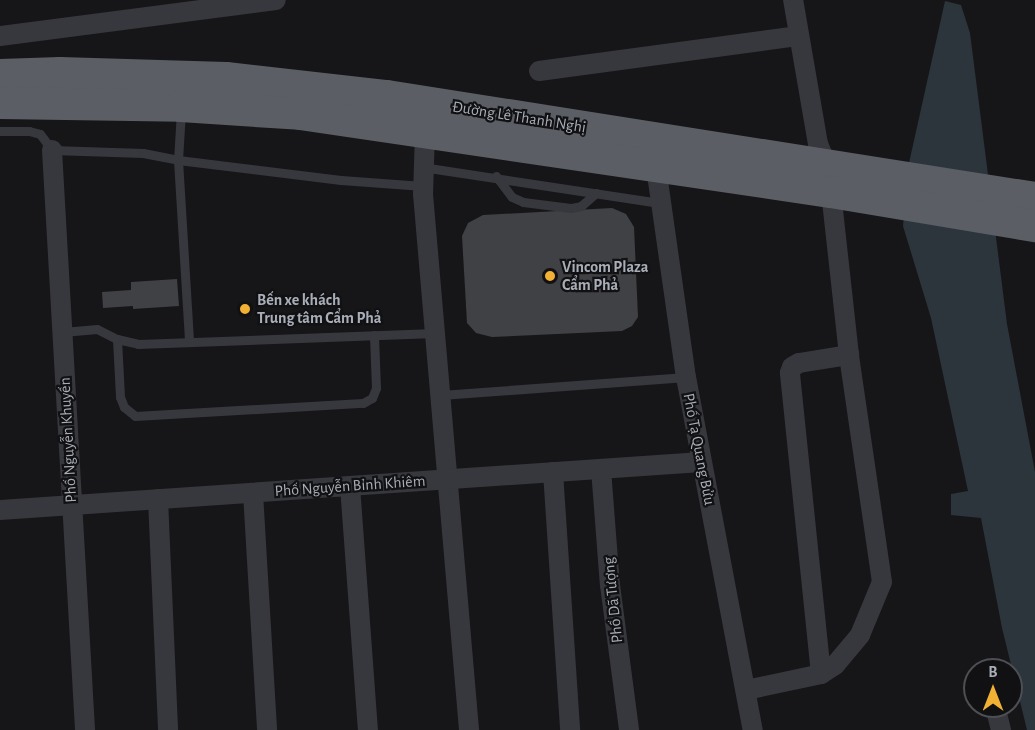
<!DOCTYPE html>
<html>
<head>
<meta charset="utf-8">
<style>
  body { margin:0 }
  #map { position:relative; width:1035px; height:730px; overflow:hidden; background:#161618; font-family:"Alegreya Sans",sans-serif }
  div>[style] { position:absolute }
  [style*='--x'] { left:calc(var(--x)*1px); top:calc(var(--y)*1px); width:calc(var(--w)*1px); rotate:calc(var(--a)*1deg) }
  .water>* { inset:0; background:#2c353c }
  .building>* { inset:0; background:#404145 }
  .service>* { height:9px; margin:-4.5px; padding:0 4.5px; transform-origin:4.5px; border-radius:4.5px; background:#37383d }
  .minor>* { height:20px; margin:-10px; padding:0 10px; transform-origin:10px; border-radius:10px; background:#37383d }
  .trunk>* { height:32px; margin:-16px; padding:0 16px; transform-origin:16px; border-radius:16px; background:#5b5e65 }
  .dots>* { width:16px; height:16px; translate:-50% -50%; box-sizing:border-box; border:3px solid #111113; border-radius:50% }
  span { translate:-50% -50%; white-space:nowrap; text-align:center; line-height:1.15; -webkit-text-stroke:4.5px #111113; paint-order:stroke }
  .street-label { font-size:16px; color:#a8adb8 }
  .poi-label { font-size:16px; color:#a8adb8; font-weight:700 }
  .left { translate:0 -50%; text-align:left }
  .north { position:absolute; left:963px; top:658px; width:60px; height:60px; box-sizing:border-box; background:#111113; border:2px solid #4d4f55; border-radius:50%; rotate:0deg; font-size:16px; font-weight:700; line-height:24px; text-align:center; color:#a8adb8 }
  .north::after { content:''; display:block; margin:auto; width:21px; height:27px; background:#f2b134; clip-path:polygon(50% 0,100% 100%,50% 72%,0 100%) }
</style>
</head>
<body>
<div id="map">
  <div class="water">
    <i style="clip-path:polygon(945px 1px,961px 5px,970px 33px,1007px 324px,1035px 472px,1035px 730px,1027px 730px,1002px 628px,981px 518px,951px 515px,951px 494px,968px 491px,931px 318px,903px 226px,909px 163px)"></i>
  </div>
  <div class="building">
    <i style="clip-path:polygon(612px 208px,626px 214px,634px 227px,638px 317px,632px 326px,622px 331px,492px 337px,476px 333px,467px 323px,462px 236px,468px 223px,483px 215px)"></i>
    <i style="clip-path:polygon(177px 279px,179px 306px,133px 309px,133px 306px,103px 308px,102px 292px,131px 290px,131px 282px)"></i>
  </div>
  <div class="service">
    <i style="--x:181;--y:111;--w:49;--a:93.5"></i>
    <i style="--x:178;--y:160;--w:182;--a:86.5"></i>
    <i style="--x:0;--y:131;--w:29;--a:0"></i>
    <i style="--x:29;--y:131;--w:11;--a:15"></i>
    <i style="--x:40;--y:134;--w:20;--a:53"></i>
    <i style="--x:52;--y:150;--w:91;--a:1.9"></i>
    <i style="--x:143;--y:153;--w:36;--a:11"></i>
    <i style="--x:178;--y:160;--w:164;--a:7"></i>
    <i style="--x:341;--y:180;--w:82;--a:4.2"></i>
    <i style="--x:422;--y:167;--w:242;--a:8.6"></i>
    <i style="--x:496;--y:176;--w:26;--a:53"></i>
    <i style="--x:512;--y:197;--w:12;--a:24"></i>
    <i style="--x:523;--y:202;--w:48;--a:7.1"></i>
    <i style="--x:571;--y:208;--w:10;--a:-11"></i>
    <i style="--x:581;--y:206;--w:20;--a:-41"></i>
    <i style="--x:63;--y:332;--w:34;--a:-5"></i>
    <i style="--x:97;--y:329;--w:22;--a:27"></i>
    <i style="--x:117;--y:339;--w:22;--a:13"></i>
    <i style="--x:138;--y:344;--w:297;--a:-2.1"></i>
    <i style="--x:117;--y:339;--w:58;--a:87"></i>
    <i style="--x:120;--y:397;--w:11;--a:68"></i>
    <i style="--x:124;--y:407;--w:14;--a:39"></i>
    <i style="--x:135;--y:416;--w:228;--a:-3.3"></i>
    <i style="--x:363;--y:403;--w:10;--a:-29"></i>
    <i style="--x:372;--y:398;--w:11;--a:-68"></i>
    <i style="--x:376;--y:388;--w:53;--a:-92.2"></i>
    <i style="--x:441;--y:395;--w:246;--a:-4.2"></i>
  </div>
  <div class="minor">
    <i style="--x:0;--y:36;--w:278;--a:-7.4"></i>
    <i style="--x:539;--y:71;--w:262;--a:-7.7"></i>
    <i style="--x:425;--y:132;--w:62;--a:91.8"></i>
    <i style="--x:423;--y:194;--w:538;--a:85.09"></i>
    <i style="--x:52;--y:150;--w:581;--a:86.74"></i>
    <i style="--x:656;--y:167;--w:212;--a:81.9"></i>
    <i style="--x:686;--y:377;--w:359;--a:79.3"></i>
    <i style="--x:601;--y:469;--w:116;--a:85.6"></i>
    <i style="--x:610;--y:585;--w:146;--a:82.5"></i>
    <i style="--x:553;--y:472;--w:259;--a:86.2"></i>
    <i style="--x:350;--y:486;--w:245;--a:85.8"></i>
    <i style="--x:253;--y:493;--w:237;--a:86.6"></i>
    <i style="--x:158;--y:499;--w:231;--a:87.5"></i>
    <i style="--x:0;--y:510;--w:703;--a:-3.92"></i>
    <i style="--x:821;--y:674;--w:303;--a:-95.9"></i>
    <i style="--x:790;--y:373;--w:6;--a:-72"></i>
    <i style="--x:792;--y:367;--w:8;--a:-30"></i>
    <i style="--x:799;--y:363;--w:51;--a:-9.1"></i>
    <i style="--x:746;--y:690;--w:77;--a:-12"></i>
    <i style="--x:821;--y:674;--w:17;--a:-33"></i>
    <i style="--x:835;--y:665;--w:39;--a:-50"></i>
    <i style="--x:860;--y:635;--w:57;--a:-67.5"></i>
    <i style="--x:882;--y:582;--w:229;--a:-98.3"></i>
    <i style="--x:849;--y:355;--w:164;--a:-96.3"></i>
    <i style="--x:831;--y:192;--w:26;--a:-99"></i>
    <i style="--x:827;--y:166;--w:24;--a:-112"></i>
    <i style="--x:818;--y:144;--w:146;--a:-99.8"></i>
    <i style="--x:995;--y:706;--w:25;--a:76"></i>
  </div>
  <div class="trunk">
    <i style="--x:0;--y:75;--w:60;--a:-1.9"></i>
    <i style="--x:60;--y:73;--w:166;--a:1.7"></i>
    <i style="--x:226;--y:78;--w:162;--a:6.4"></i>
    <i style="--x:387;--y:96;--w:656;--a:8.95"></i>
    <i style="--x:0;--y:103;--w:181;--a:0.9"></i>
    <i style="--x:181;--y:106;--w:119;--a:3.8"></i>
    <i style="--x:300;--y:114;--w:537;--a:8.36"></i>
    <i style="--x:831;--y:192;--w:207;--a:9.5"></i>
  </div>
  <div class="dots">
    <i style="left:550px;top:276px;background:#f2b134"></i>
    <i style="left:245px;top:309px;background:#f2b134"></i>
  </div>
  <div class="street-label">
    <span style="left:519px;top:117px;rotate:9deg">Đường Lê Thanh Nghị</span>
    <span style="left:68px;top:440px;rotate:-93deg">Phố Nguyễn Khuyến</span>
    <span style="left:699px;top:449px;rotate:79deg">Phố Tạ Quang Bửu</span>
    <span style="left:350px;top:486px;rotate:-4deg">Phố Nguyễn Bỉnh Khiêm</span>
    <span style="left:613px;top:600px;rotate:-96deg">Phố Dã Tượng</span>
  </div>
  <div class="poi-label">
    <span class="left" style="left:562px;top:276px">Vincom Plaza<br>Cẩm Phả</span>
    <span class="left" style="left:257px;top:309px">Bến xe khách<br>Trung tâm Cẩm Phả</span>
  </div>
  <div class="north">B</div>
</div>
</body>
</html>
